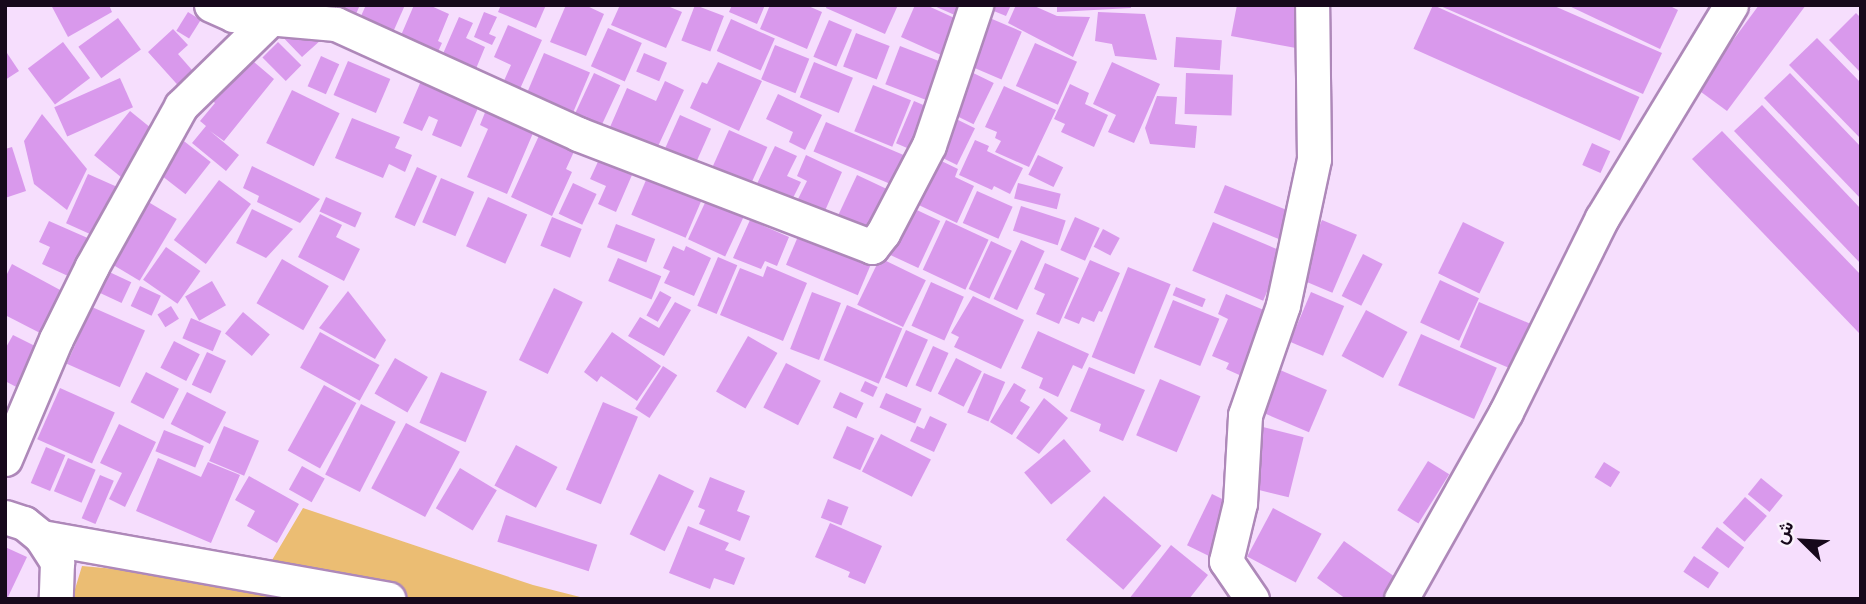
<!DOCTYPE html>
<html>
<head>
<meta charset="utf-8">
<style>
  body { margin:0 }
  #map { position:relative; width:1866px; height:604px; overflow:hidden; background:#f6defd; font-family:"Fira Sans",Vazirmatn,sans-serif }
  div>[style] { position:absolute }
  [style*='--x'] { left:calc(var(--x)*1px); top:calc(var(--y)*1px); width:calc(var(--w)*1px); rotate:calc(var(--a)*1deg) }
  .green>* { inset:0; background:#ebbd73 }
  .building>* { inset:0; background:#d999ec; transform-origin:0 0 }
  .roads { filter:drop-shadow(2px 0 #ae88b9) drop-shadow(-2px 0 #ae88b9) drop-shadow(0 2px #ae88b9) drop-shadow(0 -2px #ae88b9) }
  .minor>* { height:33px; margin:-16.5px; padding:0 16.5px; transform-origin:16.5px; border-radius:16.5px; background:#fff }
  span { translate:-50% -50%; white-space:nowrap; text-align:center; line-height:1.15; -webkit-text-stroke:5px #faf2fc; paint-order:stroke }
  .frame { position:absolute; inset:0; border:7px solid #17091b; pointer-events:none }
  .north { position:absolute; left:1768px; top:506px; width:70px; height:70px; -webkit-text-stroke:5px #faf2fc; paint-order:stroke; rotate:294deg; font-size:19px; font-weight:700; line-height:28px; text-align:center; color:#17091b }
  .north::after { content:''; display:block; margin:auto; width:24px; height:32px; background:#17091b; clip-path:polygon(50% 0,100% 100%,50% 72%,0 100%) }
</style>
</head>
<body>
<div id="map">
  <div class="green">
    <i style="clip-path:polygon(303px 508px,533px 585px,588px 599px,72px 599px,82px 566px,259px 582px)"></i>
  </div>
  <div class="building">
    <i style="clip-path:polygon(51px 5px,109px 5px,112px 12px,68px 37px)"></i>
    <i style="clip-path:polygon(309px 5px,360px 5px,351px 25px)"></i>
    <i style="clip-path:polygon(366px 5px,405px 5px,390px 39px,357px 25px)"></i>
    <i style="clip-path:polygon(414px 5px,429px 5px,449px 14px,438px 41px,442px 43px,436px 56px,399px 40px)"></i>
    <i style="clip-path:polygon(501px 5px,546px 5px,536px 28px,498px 12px)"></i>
    <i style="clip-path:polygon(566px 5px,585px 5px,604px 14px,586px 56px,550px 42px)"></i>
    <i style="clip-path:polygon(620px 5px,665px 5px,682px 12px,666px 48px,611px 25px)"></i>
    <i style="left:695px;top:5px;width:31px;height:38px;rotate:21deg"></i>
    <i style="clip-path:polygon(732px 5px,745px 6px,765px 5px,757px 24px,729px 12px)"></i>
    <i style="clip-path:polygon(770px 5px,806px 5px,822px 12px,807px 49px,760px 29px)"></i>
    <i style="clip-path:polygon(827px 5px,898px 5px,885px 34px,826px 8px)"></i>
    <i style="clip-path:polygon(915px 5px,926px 5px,961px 21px,950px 59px,901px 37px)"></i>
    <i style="clip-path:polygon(932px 5px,962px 5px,957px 16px)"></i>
    <i style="clip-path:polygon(979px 5px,1011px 5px,1006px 16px)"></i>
    <i style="clip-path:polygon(1016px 5px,1032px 5px,1057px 16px,1090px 17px,1073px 57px,1008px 23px)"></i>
    <i style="clip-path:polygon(1057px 5px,1131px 5px,1131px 8px,1057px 12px)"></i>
    <i style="clip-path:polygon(1237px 5px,1302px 5px,1296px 48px,1231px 36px)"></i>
    <i style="left:1433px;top:5px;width:226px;height:48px;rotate:24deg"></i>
    <i style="clip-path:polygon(1438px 5px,1552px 5px,1662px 53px,1643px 94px)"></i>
    <i style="clip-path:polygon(1567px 5px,1668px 5px,1678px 10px,1660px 49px)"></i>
    <i style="clip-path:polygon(1759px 5px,1806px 5px,1727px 111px,1697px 89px)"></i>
    <i style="left:188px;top:12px;width:15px;height:22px;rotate:32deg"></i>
    <i style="clip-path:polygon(484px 12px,497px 17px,489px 34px,496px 37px,492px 45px,474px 37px)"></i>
    <i style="clip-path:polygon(1098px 12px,1145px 14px,1157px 60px,1115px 56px,1112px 44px,1095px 41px)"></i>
    <i style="clip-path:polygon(1856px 13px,1861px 18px,1861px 73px,1829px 40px)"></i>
    <i style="left:985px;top:16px;width:40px;height:52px;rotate:23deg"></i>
    <i style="clip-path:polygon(459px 17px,473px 23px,466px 38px,485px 47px,475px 71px,442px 56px)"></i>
    <i style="left:118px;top:18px;width:39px;height:49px;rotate:54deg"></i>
    <i style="left:731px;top:19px;width:48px;height:35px;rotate:24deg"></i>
    <i style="left:829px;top:20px;width:25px;height:40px;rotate:23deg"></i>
    <i style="clip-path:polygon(283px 22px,301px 40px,312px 29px,322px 39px,302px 57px,275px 29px)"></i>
    <i style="clip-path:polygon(508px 25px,542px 40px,519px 91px,503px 83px,511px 65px,494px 57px)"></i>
    <i style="left:608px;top:28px;width:37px;height:42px;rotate:24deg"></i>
    <i style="clip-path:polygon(173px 29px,188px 45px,178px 54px,199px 78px,184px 92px,148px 52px)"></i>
    <i style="left:856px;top:33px;width:36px;height:36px;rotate:21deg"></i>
    <i style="left:1176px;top:37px;width:46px;height:30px;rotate:4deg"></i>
    <i style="clip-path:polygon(1817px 38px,1861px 83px,1861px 139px,1789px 65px)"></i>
    <i style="left:63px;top:42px;width:45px;height:44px;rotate:53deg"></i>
    <i style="left:278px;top:42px;width:33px;height:22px;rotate:45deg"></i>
    <i style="left:1035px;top:43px;width:46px;height:47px;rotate:24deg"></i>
    <i style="left:775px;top:45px;width:37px;height:37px;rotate:22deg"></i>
    <i style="left:900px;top:46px;width:50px;height:41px;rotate:21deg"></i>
    <i style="clip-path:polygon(5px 50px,19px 71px,5px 80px)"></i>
    <i style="clip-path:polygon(241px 51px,274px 79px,224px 141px,210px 131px,239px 155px,226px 171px,192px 143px,206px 126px,200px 121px,215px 103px,205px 95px)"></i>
    <i style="left:544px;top:53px;width:50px;height:52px;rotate:23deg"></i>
    <i style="left:644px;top:53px;width:25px;height:20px;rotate:23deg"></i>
    <i style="left:321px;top:56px;width:20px;height:33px;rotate:24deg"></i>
    <i style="left:348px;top:61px;width:46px;height:37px;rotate:23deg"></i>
    <i style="clip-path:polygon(718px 62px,762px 81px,739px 131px,690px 108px,702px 82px,707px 84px)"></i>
    <i style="left:814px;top:62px;width:42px;height:38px;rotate:22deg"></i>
    <i style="clip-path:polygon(1112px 62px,1160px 84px,1134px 143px,1108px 132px,1116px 115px,1093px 104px)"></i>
    <i style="left:965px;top:69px;width:32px;height:46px;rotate:26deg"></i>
    <i style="left:594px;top:73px;width:29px;height:50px;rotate:25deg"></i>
    <i style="left:1186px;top:73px;width:47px;height:41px;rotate:2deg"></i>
    <i style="clip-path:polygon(1790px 73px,1861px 147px,1861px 199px,1764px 98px)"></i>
    <i style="clip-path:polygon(424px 74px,482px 99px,461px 147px,432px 135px,438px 120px,429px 116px,422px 131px,403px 123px)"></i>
    <i style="left:120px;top:78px;width:32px;height:72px;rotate:66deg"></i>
    <i style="clip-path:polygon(665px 81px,684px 90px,654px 155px,607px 134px,627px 88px,656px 101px)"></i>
    <i style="clip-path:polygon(1070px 84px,1089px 93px,1085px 104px,1108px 115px,1094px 147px,1061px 132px,1065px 124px,1054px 119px)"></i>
    <i style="left:873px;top:85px;width:41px;height:50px;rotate:22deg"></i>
    <i style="clip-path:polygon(1004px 86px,1056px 110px,1029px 167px,995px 152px,1001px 141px,995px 138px,997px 132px,985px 127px)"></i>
    <i style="left:292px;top:90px;width:53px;height:59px;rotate:26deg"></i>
    <i style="clip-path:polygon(778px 94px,822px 115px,805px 150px,789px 142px,793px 132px,766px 119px)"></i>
    <i style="clip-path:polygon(1157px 96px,1177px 97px,1175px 124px,1197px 126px,1195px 148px,1150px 144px,1145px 128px)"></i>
    <i style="left:914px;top:101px;width:26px;height:46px;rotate:23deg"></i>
    <i style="clip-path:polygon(488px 105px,536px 126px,507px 194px,467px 177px,488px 129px,480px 125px)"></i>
    <i style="clip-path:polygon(1762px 105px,1861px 209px,1861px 264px,1734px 131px)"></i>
    <i style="left:130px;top:111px;width:40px;height:57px;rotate:39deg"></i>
    <i style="clip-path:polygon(42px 114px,87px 169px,67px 210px,34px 184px,24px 141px)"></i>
    <i style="left:680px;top:115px;width:34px;height:45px;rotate:24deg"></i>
    <i style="left:948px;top:115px;width:30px;height:41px;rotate:26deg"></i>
    <i style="clip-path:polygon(352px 118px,400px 137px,395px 148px,412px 155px,405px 172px,389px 164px,383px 178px,335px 158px)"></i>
    <i style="left:826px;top:122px;width:90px;height:32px;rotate:23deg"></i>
    <i style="clip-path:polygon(542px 129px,577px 145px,566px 169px,572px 172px,552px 216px,511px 197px)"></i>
    <i style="left:729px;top:130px;width:42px;height:48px;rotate:24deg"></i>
    <i style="clip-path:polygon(1722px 131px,1861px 275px,1859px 333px,1692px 159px)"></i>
    <i style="left:180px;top:138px;width:39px;height:41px;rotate:38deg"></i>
    <i style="clip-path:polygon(975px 140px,989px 146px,987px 151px,1023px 168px,1010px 194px,994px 186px,992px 190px,959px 175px)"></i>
    <i style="left:1592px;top:143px;width:20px;height:24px;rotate:24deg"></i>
    <i style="clip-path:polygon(775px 146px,797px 156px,787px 176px,801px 182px,790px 204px,755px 188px)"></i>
    <i style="clip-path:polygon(12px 147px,26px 191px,5px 198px,5px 149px)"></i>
    <i style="clip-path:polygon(602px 153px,635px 168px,616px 212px,598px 204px,606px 186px,590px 179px)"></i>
    <i style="clip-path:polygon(806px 155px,842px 172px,824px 213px,797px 201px,807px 181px,797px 176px)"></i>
    <i style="clip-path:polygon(929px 155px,958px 169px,955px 177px,974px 186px,957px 223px,908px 200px)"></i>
    <i style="left:1038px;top:155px;width:28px;height:22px;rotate:26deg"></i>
    <i style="clip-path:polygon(252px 166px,320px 199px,300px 223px,257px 202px,259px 196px,243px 188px)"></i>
    <i style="left:652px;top:166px;width:59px;height:53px;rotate:23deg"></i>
    <i style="left:417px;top:167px;width:22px;height:55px;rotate:24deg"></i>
    <i style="left:88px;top:174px;width:42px;height:54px;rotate:24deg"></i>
    <i style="left:857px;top:175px;width:40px;height:47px;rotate:25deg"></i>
    <i style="left:441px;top:178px;width:36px;height:48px;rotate:23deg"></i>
    <i style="left:219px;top:180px;width:40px;height:75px;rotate:37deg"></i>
    <i style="left:573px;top:183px;width:26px;height:34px;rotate:25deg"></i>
    <i style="left:1018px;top:183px;width:44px;height:16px;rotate:14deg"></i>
    <i style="left:1225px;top:185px;width:72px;height:30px;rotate:22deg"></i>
    <i style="left:977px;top:191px;width:39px;height:35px;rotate:24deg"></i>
    <i style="left:710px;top:192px;width:41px;height:52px;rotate:25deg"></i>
    <i style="left:326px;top:197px;width:39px;height:16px;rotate:24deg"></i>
    <i style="left:488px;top:197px;width:43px;height:54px;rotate:24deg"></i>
    <i style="left:145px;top:200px;width:37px;height:72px;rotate:31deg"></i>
    <i style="left:904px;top:204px;width:40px;height:52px;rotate:25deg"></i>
    <i style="left:1021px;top:206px;width:47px;height:26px;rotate:18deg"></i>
    <i style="clip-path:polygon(252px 209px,293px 229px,266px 258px,236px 243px)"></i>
    <i style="clip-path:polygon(320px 214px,342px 225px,336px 237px,360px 249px,344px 281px,298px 257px)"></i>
    <i style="left:552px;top:217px;width:32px;height:31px;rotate:22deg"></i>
    <i style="left:1075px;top:217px;width:27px;height:36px;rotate:24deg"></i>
    <i style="clip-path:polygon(750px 220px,789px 237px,777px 266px,765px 261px,761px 269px,733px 258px)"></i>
    <i style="left:946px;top:220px;width:47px;height:55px;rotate:25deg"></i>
    <i style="left:1322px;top:220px;width:38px;height:63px;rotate:23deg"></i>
    <i style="clip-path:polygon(49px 221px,99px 243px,81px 282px,42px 264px,50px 247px,39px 242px)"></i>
    <i style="left:1213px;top:222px;width:77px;height:53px;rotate:23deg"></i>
    <i style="left:1463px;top:222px;width:46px;height:57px;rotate:26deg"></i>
    <i style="left:616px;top:224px;width:42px;height:25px;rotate:21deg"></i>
    <i style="left:802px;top:227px;width:78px;height:41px;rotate:23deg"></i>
    <i style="left:1103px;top:229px;width:19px;height:20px;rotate:28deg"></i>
    <i style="left:1021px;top:240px;width:26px;height:65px;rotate:25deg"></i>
    <i style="left:991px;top:241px;width:23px;height:53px;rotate:25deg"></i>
    <i style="clip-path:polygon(673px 246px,684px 251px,686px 246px,711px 258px,694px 296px,664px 283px,670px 271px,663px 268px)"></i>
    <i style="left:166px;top:247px;width:42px;height:40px;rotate:35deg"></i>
    <i style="left:1363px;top:254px;width:22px;height:47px;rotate:27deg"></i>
    <i style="left:718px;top:257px;width:21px;height:53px;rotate:23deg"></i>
    <i style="left:618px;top:258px;width:47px;height:25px;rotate:23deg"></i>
    <i style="left:880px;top:258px;width:51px;height:52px;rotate:26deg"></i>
    <i style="left:282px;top:259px;width:54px;height:51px;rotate:30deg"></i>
    <i style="clip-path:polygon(1090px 260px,1120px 273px,1102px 312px,1099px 311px,1094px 322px,1082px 317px,1079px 324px,1064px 318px)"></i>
    <i style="clip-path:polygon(1045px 263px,1079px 278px,1059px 324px,1036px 314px,1045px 294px,1034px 289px)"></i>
    <i style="clip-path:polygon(12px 264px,62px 291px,40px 333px,5px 315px,5px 278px)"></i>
    <i style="clip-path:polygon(767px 266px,807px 283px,783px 341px,720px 315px,740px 268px,763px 277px)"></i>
    <i style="left:1128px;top:267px;width:46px;height:97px;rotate:22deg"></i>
    <i style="left:105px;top:270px;width:29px;height:23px;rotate:25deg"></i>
    <i style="left:1440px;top:280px;width:43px;height:47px;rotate:25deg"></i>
    <i style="left:212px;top:281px;width:28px;height:31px;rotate:60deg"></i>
    <i style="left:931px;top:282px;width:36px;height:48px;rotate:24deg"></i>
    <i style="left:140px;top:286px;width:23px;height:22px;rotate:25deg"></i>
    <i style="left:1176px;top:287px;width:32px;height:9px;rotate:22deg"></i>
    <i style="left:554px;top:288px;width:32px;height:80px;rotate:26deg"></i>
    <i style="clip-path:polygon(348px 291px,386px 340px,375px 359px,319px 328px)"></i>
    <i style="left:660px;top:291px;width:13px;height:28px;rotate:29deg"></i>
    <i style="left:812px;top:292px;width:31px;height:61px;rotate:21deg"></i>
    <i style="left:1311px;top:292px;width:36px;height:54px;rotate:23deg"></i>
    <i style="clip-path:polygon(1226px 294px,1273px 314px,1246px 378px,1226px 369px,1229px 363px,1212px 356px,1228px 319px,1218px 314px)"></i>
    <i style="clip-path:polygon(973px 296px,1024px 320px,1001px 369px,954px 347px,959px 337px,951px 333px)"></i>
    <i style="left:1173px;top:300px;width:50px;height:51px;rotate:22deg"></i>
    <i style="clip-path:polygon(675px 302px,691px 310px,664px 356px,628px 336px,640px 317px,659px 328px)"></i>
    <i style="left:1479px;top:302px;width:60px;height:49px;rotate:23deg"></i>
    <i style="left:847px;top:305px;width:60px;height:60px;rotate:23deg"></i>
    <i style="left:171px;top:306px;width:15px;height:16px;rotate:58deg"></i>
    <i style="left:92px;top:307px;width:58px;height:62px;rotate:24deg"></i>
    <i style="left:1366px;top:310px;width:47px;height:52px;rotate:28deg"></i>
    <i style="left:243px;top:312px;width:35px;height:28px;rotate:40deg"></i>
    <i style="left:191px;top:318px;width:33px;height:22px;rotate:23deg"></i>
    <i style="left:906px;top:330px;width:24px;height:52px;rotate:24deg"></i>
    <i style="clip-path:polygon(1038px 331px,1089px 354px,1082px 369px,1073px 365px,1058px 397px,1039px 388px,1043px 378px,1021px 368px)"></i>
    <i style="left:320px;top:332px;width:68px;height:41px;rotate:29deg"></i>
    <i style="clip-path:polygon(612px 332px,661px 366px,637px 401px,601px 376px,597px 382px,584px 372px)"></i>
    <i style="left:1421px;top:334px;width:83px;height:56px;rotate:24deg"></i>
    <i style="clip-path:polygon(13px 335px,45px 351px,24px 391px,5px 381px,5px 349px)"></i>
    <i style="left:748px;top:336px;width:34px;height:64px;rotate:30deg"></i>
    <i style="left:174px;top:341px;width:29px;height:30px;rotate:27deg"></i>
    <i style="left:933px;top:346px;width:17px;height:43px;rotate:24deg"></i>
    <i style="left:207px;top:352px;width:21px;height:36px;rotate:25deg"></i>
    <i style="left:395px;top:358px;width:38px;height:41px;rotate:30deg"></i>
    <i style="left:956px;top:358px;width:29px;height:40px;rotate:27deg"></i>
    <i style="left:786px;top:363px;width:39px;height:50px;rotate:27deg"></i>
    <i style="left:663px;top:366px;width:17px;height:51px;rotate:33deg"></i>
    <i style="clip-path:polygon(1089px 367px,1145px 390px,1123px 441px,1099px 431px,1101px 424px,1070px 411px)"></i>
    <i style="left:1280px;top:370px;width:51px;height:46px;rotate:23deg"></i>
    <i style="left:146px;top:372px;width:37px;height:34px;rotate:27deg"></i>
    <i style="left:441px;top:372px;width:50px;height:55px;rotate:23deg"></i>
    <i style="left:984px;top:373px;width:23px;height:43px;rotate:23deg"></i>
    <i style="left:1160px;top:379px;width:44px;height:61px;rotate:23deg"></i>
    <i style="left:865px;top:381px;width:14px;height:11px;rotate:25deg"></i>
    <i style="clip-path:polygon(1014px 383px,1026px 390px,1020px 401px,1030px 407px,1012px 435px,990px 422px)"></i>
    <i style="left:324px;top:385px;width:37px;height:75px;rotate:29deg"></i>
    <i style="left:60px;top:388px;width:60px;height:56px;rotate:24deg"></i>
    <i style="left:187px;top:392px;width:44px;height:36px;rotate:27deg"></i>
    <i style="left:840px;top:392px;width:26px;height:17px;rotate:25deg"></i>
    <i style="left:886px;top:393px;width:39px;height:16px;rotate:24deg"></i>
    <i style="clip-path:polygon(1044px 398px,1068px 418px,1039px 454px,1016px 438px)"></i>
    <i style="left:603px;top:402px;width:38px;height:95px;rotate:23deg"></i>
    <i style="left:361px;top:404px;width:39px;height:79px;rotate:27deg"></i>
    <i style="clip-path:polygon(930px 416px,947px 424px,934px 452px,910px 441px,917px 426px,924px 429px)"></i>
    <i style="left:406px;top:423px;width:61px;height:74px;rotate:28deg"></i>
    <i style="clip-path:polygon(119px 424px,156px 442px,125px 507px,109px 499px,122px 473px,100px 463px)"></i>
    <i style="left:224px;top:426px;width:38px;height:38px;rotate:23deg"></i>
    <i style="left:847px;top:426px;width:30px;height:35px;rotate:24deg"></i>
    <i style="left:1259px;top:426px;width:46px;height:62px;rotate:14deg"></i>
    <i style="left:164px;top:430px;width:43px;height:23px;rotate:22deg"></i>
    <i style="left:881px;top:434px;width:56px;height:42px;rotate:27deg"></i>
    <i style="left:1064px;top:439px;width:42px;height:52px;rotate:50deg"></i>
    <i style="left:516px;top:445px;width:47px;height:46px;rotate:28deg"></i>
    <i style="left:46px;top:447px;width:21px;height:39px;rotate:23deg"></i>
    <i style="left:68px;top:458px;width:30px;height:36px;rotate:23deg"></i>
    <i style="clip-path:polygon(158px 458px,201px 477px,208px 462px,240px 475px,211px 543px,136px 511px)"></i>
    <i style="left:1428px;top:461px;width:25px;height:58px;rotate:32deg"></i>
    <i style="left:1604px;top:462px;width:19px;height:18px;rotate:32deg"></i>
    <i style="left:302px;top:466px;width:26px;height:27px;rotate:29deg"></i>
    <i style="left:460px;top:468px;width:43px;height:47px;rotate:31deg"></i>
    <i style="left:659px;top:474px;width:39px;height:67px;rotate:26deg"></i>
    <i style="left:100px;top:475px;width:15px;height:47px;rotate:23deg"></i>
    <i style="clip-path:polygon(249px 476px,299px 504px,277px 543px,247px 526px,255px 511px,235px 500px)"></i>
    <i style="clip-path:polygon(710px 477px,745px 491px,737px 511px,750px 516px,740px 541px,699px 524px,705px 510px,698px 507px)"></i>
    <i style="left:1761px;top:478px;width:28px;height:21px;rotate:39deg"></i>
    <i style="left:1212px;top:494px;width:25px;height:57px;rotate:26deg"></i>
    <i style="left:1104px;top:496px;width:76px;height:58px;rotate:41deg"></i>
    <i style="left:1745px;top:497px;width:29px;height:34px;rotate:41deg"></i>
    <i style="left:828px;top:499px;width:22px;height:20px;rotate:21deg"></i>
    <i style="left:1273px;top:508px;width:55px;height:55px;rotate:28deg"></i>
    <i style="left:506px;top:515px;width:96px;height:28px;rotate:18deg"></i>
    <i style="clip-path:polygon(830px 523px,882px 546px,865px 584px,848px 577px,850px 572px,815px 557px)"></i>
    <i style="clip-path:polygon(688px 526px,729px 543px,725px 550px,745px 558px,734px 585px,714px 578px,710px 589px,669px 573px)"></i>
    <i style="left:1717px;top:527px;width:34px;height:26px;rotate:37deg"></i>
    <i style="clip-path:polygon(1344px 541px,1398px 579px,1383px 599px,1346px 599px,1317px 578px)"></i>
    <i style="clip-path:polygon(1171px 545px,1208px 575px,1189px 599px,1129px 599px)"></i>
    <i style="clip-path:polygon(5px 547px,27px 557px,7px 599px,5px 599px)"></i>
    <i style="left:1694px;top:556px;width:30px;height:19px;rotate:34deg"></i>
  </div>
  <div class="roads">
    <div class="minor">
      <i style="--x:211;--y:5;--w:24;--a:24"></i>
      <i style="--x:233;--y:15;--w:103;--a:5"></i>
      <i style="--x:336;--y:24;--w:266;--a:24.4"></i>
      <i style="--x:578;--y:134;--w:315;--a:21"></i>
      <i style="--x:872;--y:247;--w:18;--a:-52"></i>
      <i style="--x:883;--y:233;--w:99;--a:-62.4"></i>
      <i style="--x:929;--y:145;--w:148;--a:-71.4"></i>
      <i style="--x:5;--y:459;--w:130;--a:-67"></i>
      <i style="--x:56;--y:339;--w:81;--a:-63.7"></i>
      <i style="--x:92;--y:266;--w:183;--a:-60.9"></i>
      <i style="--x:181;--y:106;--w:124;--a:-44.3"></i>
      <i style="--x:5;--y:517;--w:20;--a:18"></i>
      <i style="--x:24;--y:523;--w:22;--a:39"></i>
      <i style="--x:41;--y:537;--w:30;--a:57"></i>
      <i style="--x:57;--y:562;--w:37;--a:92"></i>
      <i style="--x:41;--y:537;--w:353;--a:10.1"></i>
      <i style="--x:1252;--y:599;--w:46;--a:-124.4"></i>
      <i style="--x:1226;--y:561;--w:60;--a:-76.4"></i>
      <i style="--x:1240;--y:503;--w:88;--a:-86.7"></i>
      <i style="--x:1245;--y:415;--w:116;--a:-70.9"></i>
      <i style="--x:1283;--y:305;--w:149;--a:-78"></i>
      <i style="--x:1314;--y:159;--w:154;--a:-90.7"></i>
      <i style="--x:1401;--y:599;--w:214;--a:-60.7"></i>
      <i style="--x:1506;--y:412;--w:216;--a:-63.7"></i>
      <i style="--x:1602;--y:218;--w:249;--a:-58.8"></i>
    </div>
  </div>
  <div class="frame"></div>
  <div class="north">ش</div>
</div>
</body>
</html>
